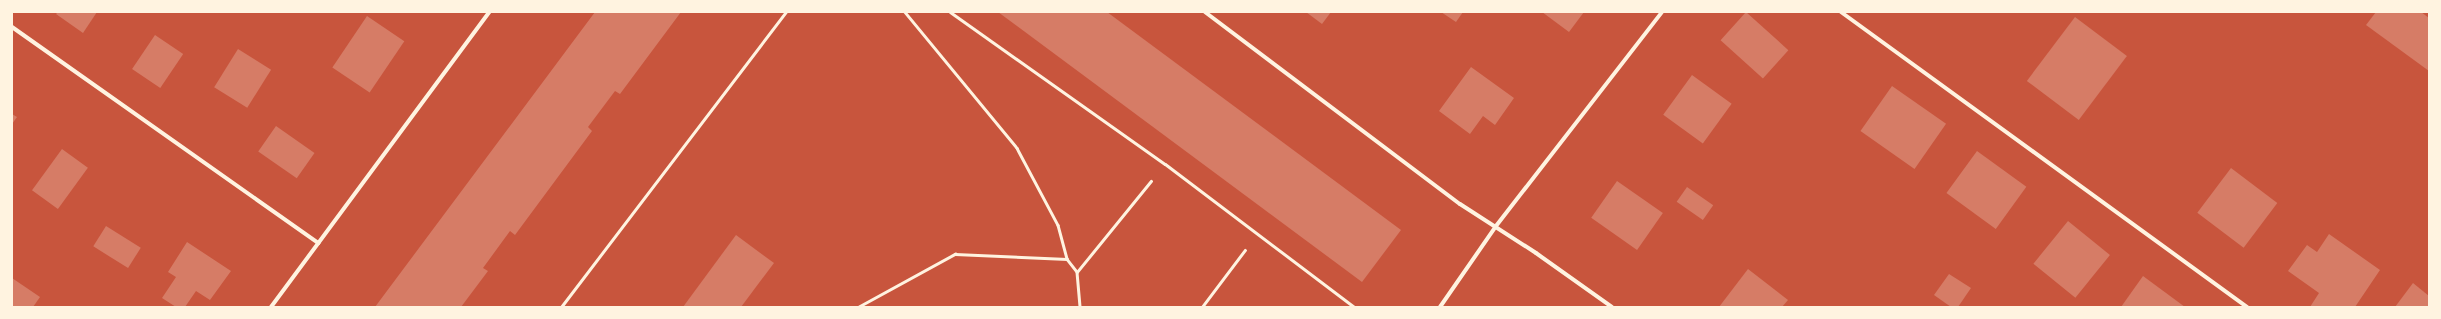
<!DOCTYPE html>
<html>
<head>
<meta charset="utf-8">
<style>
  body { margin:0 }
  #map { position:relative; width:2441px; height:319px; overflow:hidden; background:#c8553d; font-family:"Work Sans",sans-serif }
  div>[style] { position:absolute }
  [style*='--x'] { left:calc(var(--x)*1px); top:calc(var(--y)*1px); width:calc(var(--w)*1px); rotate:calc(var(--a)*1deg) }
  .building>* { inset:0; background:#d67c66; transform-origin:0 0 }
  .path>* { height:2.5px; margin:-1.25px; padding:0 1.25px; transform-origin:1.25px; border-radius:1.25px; background:#fff3e0 }
  .service>* { height:3px; margin:-1.5px; padding:0 1.5px; transform-origin:1.5px; border-radius:1.5px; background:#fff3e0 }
  .minor>* { height:4px; margin:-2px; padding:0 2px; transform-origin:2px; border-radius:2px; background:#fff3e0 }
  span { translate:-50% -50%; white-space:nowrap; text-align:center; line-height:1.15; -webkit-text-stroke:3.5px #fff3e0; paint-order:stroke }
  .frame { position:absolute; inset:0; border:13px solid #fff3e0; pointer-events:none }
</style>
</head>
<body>
<div id="map">
  <div class="building">
    <i style="clip-path:polygon(58px 12px,97px 12px,83px 33px,56px 14px)"></i>
    <i style="clip-path:polygon(595px 12px,681px 12px,620px 94px,615px 91px,588px 127px,592px 131px,515px 235px,510px 231px,483px 268px,488px 271px,461px 307px,375px 307px)"></i>
    <i style="clip-path:polygon(998px 12px,1107px 12px,1401px 230px,1362px 282px)"></i>
    <i style="clip-path:polygon(1306px 12px,1331px 12px,1322px 24px)"></i>
    <i style="clip-path:polygon(1441px 12px,1463px 12px,1456px 22px)"></i>
    <i style="clip-path:polygon(1542px 12px,1584px 12px,1569px 32px)"></i>
    <i style="left:1746px;top:12px;width:57px;height:38px;rotate:42deg"></i>
    <i style="clip-path:polygon(2376px 12px,2421px 12px,2429px 18px,2429px 71px,2366px 25px)"></i>
    <i style="left:367px;top:16px;width:45px;height:62px;rotate:34deg"></i>
    <i style="left:2075px;top:17px;width:65px;height:80px;rotate:37deg"></i>
    <i style="left:155px;top:35px;width:34px;height:41px;rotate:34deg"></i>
    <i style="left:238px;top:49px;width:39px;height:45px;rotate:32deg"></i>
    <i style="clip-path:polygon(1471px 67px,1514px 98px,1495px 125px,1483px 116px,1470px 134px,1439px 111px)"></i>
    <i style="left:1692px;top:75px;width:49px;height:49px;rotate:36deg"></i>
    <i style="left:1892px;top:86px;width:66px;height:55px;rotate:35deg"></i>
    <i style="clip-path:polygon(12px 114px,17px 117px,12px 124px)"></i>
    <i style="left:276px;top:126px;width:47px;height:31px;rotate:35deg"></i>
    <i style="left:62px;top:149px;width:32px;height:51px;rotate:36deg"></i>
    <i style="left:1977px;top:151px;width:61px;height:52px;rotate:36deg"></i>
    <i style="left:2231px;top:168px;width:58px;height:56px;rotate:37deg"></i>
    <i style="left:1617px;top:181px;width:56px;height:45px;rotate:35deg"></i>
    <i style="left:1687px;top:187px;width:32px;height:18px;rotate:35deg"></i>
    <i style="left:2068px;top:221px;width:54px;height:55px;rotate:39deg"></i>
    <i style="left:106px;top:226px;width:41px;height:24px;rotate:32deg"></i>
    <i style="clip-path:polygon(2329px 234px,2380px 270px,2355px 307px,2310px 307px,2319px 293px,2288px 271px,2307px 245px,2317px 252px)"></i>
    <i style="clip-path:polygon(736px 235px,774px 263px,741px 307px,683px 307px)"></i>
    <i style="clip-path:polygon(187px 242px,231px 271px,210px 300px,196px 291px,185px 307px,176px 307px,162px 298px,176px 277px,168px 272px)"></i>
    <i style="clip-path:polygon(1748px 269px,1788px 300px,1782px 307px,1719px 307px)"></i>
    <i style="clip-path:polygon(1949px 274px,1971px 288px,1958px 307px,1951px 307px,1934px 295px)"></i>
    <i style="clip-path:polygon(2143px 276px,2185px 307px,2121px 307px)"></i>
    <i style="clip-path:polygon(12px 278px,40px 297px,33px 307px,12px 307px)"></i>
    <i style="clip-path:polygon(2413px 283px,2429px 296px,2429px 307px,2395px 307px)"></i>
  </div>
  <div class="path">
    <i style="--x:905;--y:12;--w:176;--a:50.5"></i>
    <i style="--x:1017;--y:148;--w:87;--a:62"></i>
    <i style="--x:1058;--y:225;--w:35;--a:75"></i>
    <i style="--x:1067;--y:259;--w:16;--a:52"></i>
    <i style="--x:1077;--y:272;--w:35;--a:85"></i>
    <i style="--x:1077;--y:272;--w:117;--a:-50.9"></i>
    <i style="--x:858;--y:307;--w:111;--a:-28.7"></i>
    <i style="--x:955;--y:254;--w:112;--a:2.6"></i>
    <i style="--x:1202;--y:307;--w:71;--a:-53"></i>
  </div>
  <div class="service">
    <i style="--x:950;--y:12;--w:263;--a:35.3"></i>
    <i style="--x:1165;--y:164;--w:237;--a:37.1"></i>
    <i style="--x:561;--y:307;--w:371;--a:-52.7"></i>
  </div>
  <div class="minor">
    <i style="--x:1205;--y:12;--w:319;--a:37"></i>
    <i style="--x:1460;--y:204;--w:90;--a:32.8"></i>
    <i style="--x:1536;--y:253;--w:93;--a:35.4"></i>
    <i style="--x:1841;--y:12;--w:502;--a:36"></i>
    <i style="--x:12;--y:27;--w:375;--a:35.2"></i>
    <i style="--x:271;--y:307;--w:367;--a:-53.5"></i>
    <i style="--x:1440;--y:307;--w:98;--a:-55.3"></i>
    <i style="--x:1496;--y:226;--w:271;--a:-52.2"></i>
  </div>
  <div class="frame"></div>
</div>
</body>
</html>
